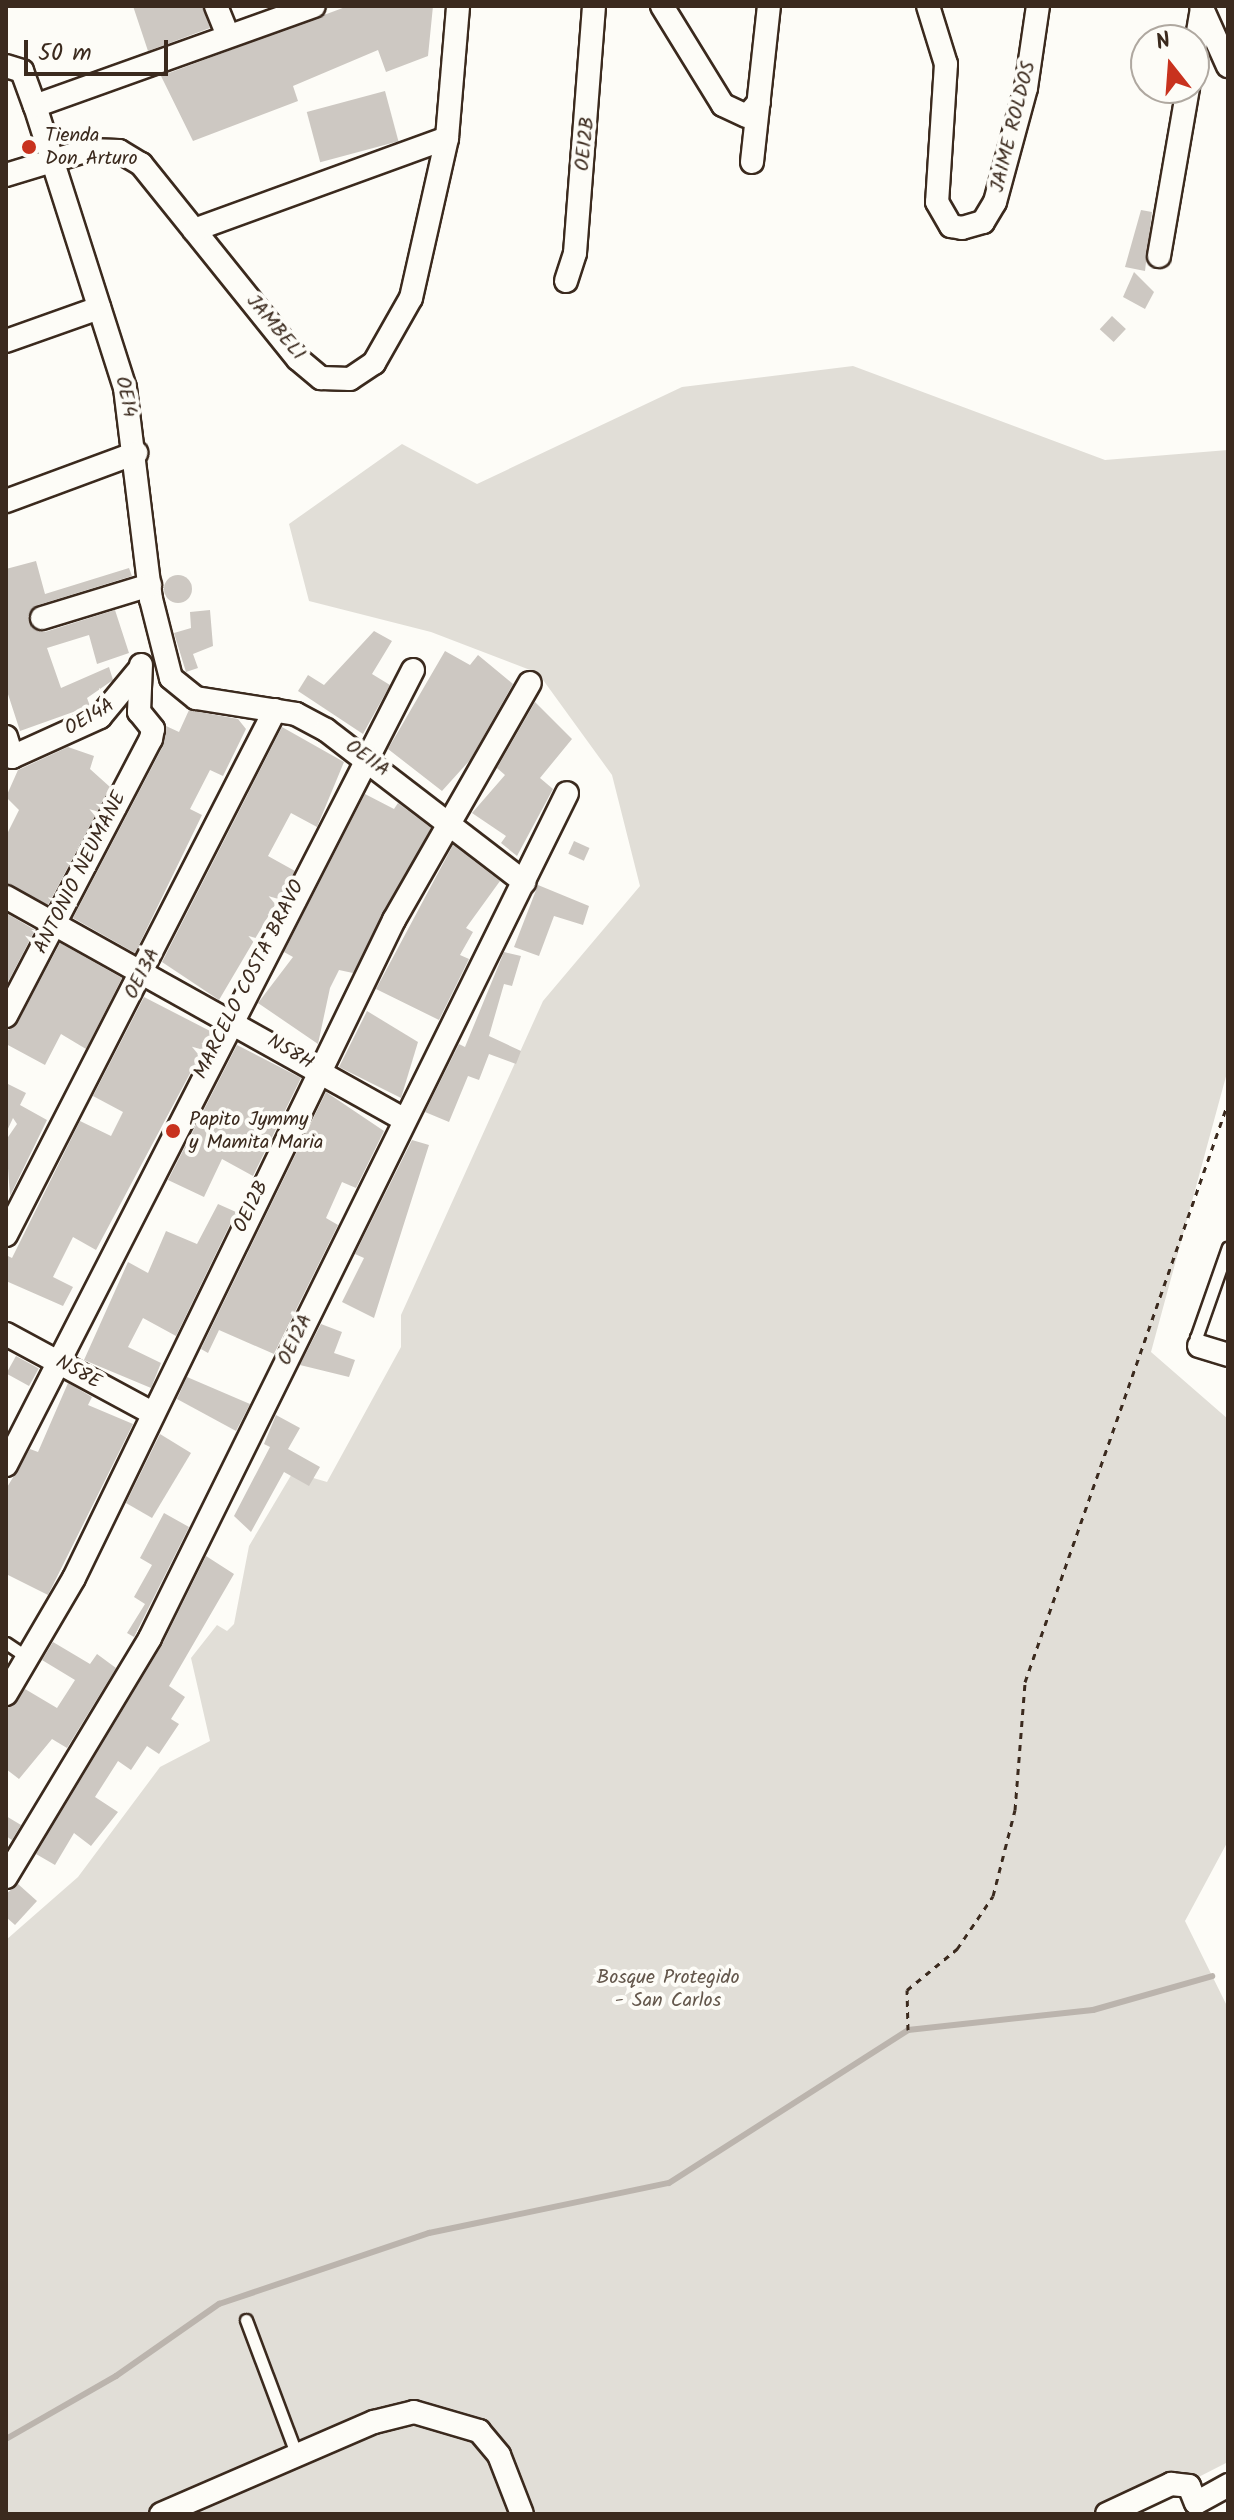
<!DOCTYPE html>
<html>
<head>
<meta charset="utf-8">
<style>
  body { margin:0 }
  #map { position:relative; width:1234px; height:2520px; overflow:hidden; background:#fdfcf7; font-family:Kalam,sans-serif }
  div>[style] { position:absolute }
  [style*='--x'] { left:calc(var(--x)*1px); top:calc(var(--y)*1px); width:calc(var(--w)*1px); rotate:calc(var(--a)*1deg) }
  .green>* { inset:0; background:#e1ded7 }
  .stream>* { height:6px; margin:-3px; padding:0 3px; transform-origin:3px; border-radius:3px; background:#bbb4ad }
  .building>* { inset:0; background:#cdc8c2; transform-origin:0 0 }
  .round { border-radius:50% }
  .path>* { height:3px; margin-top:-1.5px; transform-origin:0; background:repeating-linear-gradient(90deg,#3b2a1e 0 6px,transparent 0 12px) }
  .roads { filter:drop-shadow(2px 0 #3b2a1e) drop-shadow(-2px 0 #3b2a1e) drop-shadow(0 2px #3b2a1e) drop-shadow(0 -2px #3b2a1e) }
  .lane>* { height:11px; margin:-5.5px; padding:0 5.5px; transform-origin:5.5px; border-radius:5.5px; background:#fdfcf7 }
  .street>* { height:22px; margin:-11px; padding:0 11px; transform-origin:11px; border-radius:11px; background:#fdfcf7 }
  .dots>* { width:22px; height:22px; translate:-50% -50%; box-sizing:border-box; border:4px solid #fdfcf7; border-radius:50% }
  span { translate:-50% -50%; white-space:nowrap; text-align:center; line-height:1.15; -webkit-text-stroke:8px #fdfcf7; paint-order:stroke }
  .street-label { font-size:20px; color:#3b2a1e }
  .poi-label { font-size:20px; color:#3b2a1e }
  .left { translate:0 -50%; text-align:left }
  .park-label { font-size:20px; color:#64574c }
  .frame { position:absolute; inset:0; border:8px solid #3b2a1e; pointer-events:none }
  .north { position:absolute; left:1130px; top:24px; width:80px; height:80px; box-sizing:border-box; background:#fdfcf7; border:2px solid #afa8a0; border-radius:50%; rotate:343deg; font-size:22px; font-weight:700; line-height:32px; text-align:center; color:#3b2a1e }
  .north::after { content:''; display:block; margin:auto; width:28px; height:36px; background:#c8321e; clip-path:polygon(50% 0,100% 100%,50% 72%,0 100%) }
  .scale { position:absolute; left:24px; top:40px; width:144px; height:36px; box-sizing:border-box; border:4px solid #3b2a1e; border-top:0; padding-left:10px; font-size:24px; line-height:28px; white-space:nowrap; color:#3b2a1e; -webkit-text-stroke:6px #fdfcf7; paint-order:stroke }
</style>
</head>
<body>
<div id="map">
  <div class="green">
    <i style="clip-path:polygon(853px 366px,1105px 460px,1228px 450px,1228px 1069px,1151px 1352px,1228px 1419px,1228px 1841px,1185px 1921px,1228px 2008px,1228px 2462px,1126px 2514px,6px 2514px,6px 1940px,78px 1877px,160px 1767px,210px 1741px,191px 1658px,217px 1625px,227px 1631px,234px 1624px,249px 1546px,293px 1472px,327px 1482px,401px 1347px,401px 1315px,543px 1001px,640px 886px,612px 775px,538px 673px,431px 632px,309px 601px,289px 524px,402px 444px,477px 484px,682px 387px)"></i>
  </div>
  <div class="stream">
    <i style="--x:6;--y:2439;--w:127;--a:-29.8"></i>
    <i style="--x:116;--y:2376;--w:126;--a:-35"></i>
    <i style="--x:219;--y:2304;--w:222;--a:-18.7"></i>
    <i style="--x:429;--y:2233;--w:245;--a:-11.8"></i>
    <i style="--x:669;--y:2183;--w:284;--a:-32.6"></i>
    <i style="--x:908;--y:2030;--w:186;--a:-6.2"></i>
    <i style="--x:1093;--y:2010;--w:124;--a:-15.9"></i>
  </div>
  <div class="building">
    <i style="clip-path:polygon(133px 6px,202px 6px,210px 28px,148px 51px)"></i>
    <i style="clip-path:polygon(348px 6px,433px 6px,428px 56px,386px 72px,378px 50px,293px 86px,298px 101px,193px 141px,161px 76px)"></i>
    <i style="left:385px;top:91px;width:52px;height:81px;rotate:75deg"></i>
    <i style="clip-path:polygon(1141px 210px,1152px 212px,1145px 271px,1125px 267px)"></i>
    <i style="clip-path:polygon(1134px 272px,1154px 292px,1145px 309px,1123px 297px)"></i>
    <i style="left:1112px;top:316px;width:19px;height:18px;rotate:43deg"></i>
    <i style="clip-path:polygon(36px 561px,45px 594px,129px 568px,132px 576px,38px 605px,28px 616px,33px 629px,45px 632px,115px 610px,129px 653px,97px 664px,89px 635px,47px 648px,61px 688px,109px 667px,113px 680px,87px 698px,90px 706px,20px 731px,6px 688px,6px 569px)"></i>
    <i class="round" style="left:164px;top:575px;width:28px;height:28px"></i>
    <i style="clip-path:polygon(210px 610px,213px 646px,193px 654px,198px 668px,186px 672px,174px 633px,191px 628px,190px 612px)"></i>
    <i style="clip-path:polygon(374px 631px,392px 641px,372px 674px,390px 685px,363px 734px,298px 691px,308px 675px,324px 685px)"></i>
    <i style="clip-path:polygon(445px 651px,470px 665px,478px 655px,513px 684px,470px 760px,442px 791px,388px 749px)"></i>
    <i style="clip-path:polygon(535px 702px,572px 739px,540px 778px,553px 789px,517px 856px,501px 843px,506px 836px,472px 813px,505px 775px,497px 768px)"></i>
    <i style="clip-path:polygon(189px 710px,238px 719px,246px 729px,223px 776px,210px 770px,190px 809px,202px 815px,135px 953px,73px 918px,163px 746px,166px 726px,179px 732px)"></i>
    <i style="clip-path:polygon(282px 727px,344px 762px,317px 827px,291px 813px,268px 856px,295px 871px,219px 1000px,162px 962px)"></i>
    <i style="clip-path:polygon(68px 747px,94px 756px,90px 769px,110px 787px,48px 905px,6px 883px,6px 836px,19px 810px,6px 797px,18px 770px)"></i>
    <i style="clip-path:polygon(365px 794px,394px 809px,398px 803px,431px 828px,353px 973px,339px 970px,330px 988px,318px 1044px,258px 1003px,293px 957px,284px 952px)"></i>
    <i style="left:574px;top:841px;width:17px;height:14px;rotate:24deg"></i>
    <i style="clip-path:polygon(453px 845px,500px 881px,466px 928px,473px 932px,460px 955px,469px 959px,439px 1020px,376px 989px)"></i>
    <i style="clip-path:polygon(538px 885px,589px 906px,583px 925px,554px 916px,539px 956px,514px 947px)"></i>
    <i style="clip-path:polygon(6px 913px,35px 930px,7px 984px,6px 983px)"></i>
    <i style="clip-path:polygon(60px 943px,122px 978px,86px 1049px,61px 1034px,45px 1065px,6px 1044px,6px 1032px,18px 1022px)"></i>
    <i style="clip-path:polygon(504px 952px,521px 956px,512px 986px,504px 984px,489px 1036px,521px 1051px,516px 1064px,489px 1054px,479px 1080px,468px 1076px,449px 1122px,425px 1112px,459px 1044px,465px 1047px)"></i>
    <i style="clip-path:polygon(144px 997px,212px 1032px,96px 1250px,73px 1237px,53px 1277px,73px 1287px,63px 1306px,6px 1281px,6px 1255px,12px 1258px,80px 1121px,111px 1136px,123px 1112px,93px 1096px)"></i>
    <i style="clip-path:polygon(367px 1011px,418px 1042px,401px 1098px,339px 1067px)"></i>
    <i style="clip-path:polygon(237px 1045px,301px 1078px,253px 1176px,222px 1159px,204px 1197px,168px 1180px)"></i>
    <i style="clip-path:polygon(6px 1083px,26px 1093px,20px 1105px,47px 1120px,10px 1196px,6px 1140px,17px 1124px,13px 1118px,6px 1133px)"></i>
    <i style="clip-path:polygon(326px 1092px,384px 1131px,356px 1188px,342px 1182px,326px 1218px,338px 1225px,274px 1354px,219px 1330px,208px 1353px,201px 1349px)"></i>
    <i style="clip-path:polygon(412px 1140px,429px 1145px,374px 1318px,342px 1302px,364px 1258px,355px 1254px)"></i>
    <i style="clip-path:polygon(218px 1204px,236px 1212px,176px 1336px,143px 1318px,128px 1347px,161px 1363px,151px 1388px,84px 1360px,128px 1262px,148px 1273px,166px 1231px,197px 1244px)"></i>
    <i style="clip-path:polygon(321px 1324px,342px 1332px,334px 1353px,355px 1360px,349px 1377px,300px 1365px)"></i>
    <i style="left:16px;top:1356px;width:26px;height:20px;rotate:29deg"></i>
    <i style="clip-path:polygon(187px 1377px,250px 1404px,236px 1431px,177px 1399px)"></i>
    <i style="clip-path:polygon(68px 1383px,92px 1397px,88px 1405px,133px 1424px,48px 1595px,6px 1574px,6px 1489px,30px 1449px,38px 1452px)"></i>
    <i style="clip-path:polygon(276px 1415px,300px 1428px,288px 1449px,320px 1467px,309px 1486px,284px 1472px,251px 1532px,234px 1516px,270px 1447px,264px 1444px)"></i>
    <i style="clip-path:polygon(160px 1434px,191px 1453px,152px 1518px,126px 1503px)"></i>
    <i style="clip-path:polygon(164px 1513px,189px 1527px,134px 1637px,127px 1633px,145px 1604px,134px 1597px,152px 1565px,140px 1558px)"></i>
    <i style="clip-path:polygon(206px 1556px,234px 1574px,169px 1686px,185px 1697px,171px 1719px,179px 1724px,159px 1754px,147px 1746px,131px 1770px,118px 1761px,95px 1797px,118px 1812px,91px 1846px,74px 1833px,55px 1865px,36px 1854px,162px 1645px)"></i>
    <i style="clip-path:polygon(53px 1642px,90px 1664px,97px 1654px,116px 1668px,67px 1748px,52px 1739px,19px 1779px,6px 1769px,6px 1708px,25px 1689px,57px 1708px,75px 1680px,42px 1660px)"></i>
    <i style="clip-path:polygon(6px 1816px,21px 1825px,12px 1840px,6px 1836px)"></i>
    <i style="clip-path:polygon(18px 1884px,37px 1901px,15px 1925px,6px 1917px,6px 1894px)"></i>
  </div>
  <div class="path">
    <i style="--x:908;--y:2030;--w:40;--a:-91.4"></i>
    <i style="--x:907;--y:1990;--w:65;--a:-39.4"></i>
    <i style="--x:957;--y:1949;--w:64;--a:-55.8"></i>
    <i style="--x:993;--y:1896;--w:89;--a:-75.7"></i>
    <i style="--x:1015;--y:1810;--w:128;--a:-85.5"></i>
    <i style="--x:1025;--y:1682;--w:614;--a:-70.68"></i>
  </div>
  <div class="roads">
    <div class="lane">
      <i style="--x:1199;--y:1346;--w:9;--a:-111"></i>
      <i style="--x:1196;--y:1338;--w:96;--a:-70.6"></i>
      <i style="--x:6;--y:1643;--w:27;--a:34"></i>
      <i style="--x:246;--y:2320;--w:147;--a:69.4"></i>
    </div>
    <div class="street">
      <i style="--x:216;--y:6;--w:29;--a:68"></i>
      <i style="--x:662;--y:6;--w:116;--a:58.4"></i>
      <i style="--x:723;--y:105;--w:26;--a:25"></i>
      <i style="--x:747;--y:116;--w:18;--a:-49"></i>
      <i style="--x:928;--y:6;--w:61;--a:72.8"></i>
      <i style="--x:946;--y:64;--w:138;--a:93.7"></i>
      <i style="--x:937;--y:202;--w:28;--a:60"></i>
      <i style="--x:951;--y:226;--w:11;--a:10"></i>
      <i style="--x:962;--y:228;--w:22;--a:-16"></i>
      <i style="--x:983;--y:222;--w:23;--a:-59"></i>
      <i style="--x:995;--y:202;--w:118;--a:-74.8"></i>
      <i style="--x:1026;--y:88;--w:83;--a:-81.7"></i>
      <i style="--x:1201;--y:6;--w:66;--a:65.8"></i>
      <i style="--x:1194;--y:55;--w:48;--a:-80.3"></i>
      <i style="--x:6;--y:66;--w:17;--a:17"></i>
      <i style="--x:22;--y:71;--w:37;--a:70"></i>
      <i style="--x:35;--y:106;--w:296;--a:72.3"></i>
      <i style="--x:125;--y:388;--w:213;--a:83"></i>
      <i style="--x:151;--y:599;--w:81;--a:75.8"></i>
      <i style="--x:171;--y:678;--w:32;--a:39"></i>
      <i style="--x:196;--y:698;--w:101;--a:9.1"></i>
      <i style="--x:296;--y:714;--w:34;--a:28"></i>
      <i style="--x:326;--y:730;--w:250;--a:37.5"></i>
      <i style="--x:35;--y:106;--w:296;--a:-19.7"></i>
      <i style="--x:752;--y:162;--w:157;--a:-83.8"></i>
      <i style="--x:6;--y:175;--w:86;--a:-17"></i>
      <i style="--x:88;--y:150;--w:31;--a:2"></i>
      <i style="--x:119;--y:151;--w:26;--a:31"></i>
      <i style="--x:141;--y:164;--w:250;--a:51.2"></i>
      <i style="--x:298;--y:359;--w:30;--a:40"></i>
      <i style="--x:321;--y:378;--w:29;--a:2"></i>
      <i style="--x:350;--y:379;--w:29;--a:-34"></i>
      <i style="--x:374;--y:363;--w:75;--a:-60.4"></i>
      <i style="--x:411;--y:298;--w:164;--a:-77.3"></i>
      <i style="--x:447;--y:138;--w:132;--a:-85.2"></i>
      <i style="--x:194;--y:230;--w:269;--a:-20"></i>
      <i style="--x:1159;--y:256;--w:170;--a:-80.2"></i>
      <i style="--x:566;--y:281;--w:29;--a:-72"></i>
      <i style="--x:575;--y:253;--w:248;--a:-85.6"></i>
      <i style="--x:6;--y:341;--w:99;--a:-19.5"></i>
      <i style="--x:6;--y:501;--w:139;--a:-20.3"></i>
      <i style="--x:42;--y:618;--w:113;--a:-17"></i>
      <i style="--x:6;--y:737;--w:21;--a:73"></i>
      <i style="--x:12;--y:757;--w:97;--a:-24.4"></i>
      <i style="--x:100;--y:717;--w:61;--a:-50.3"></i>
      <i style="--x:6;--y:897;--w:455;--a:29.2"></i>
      <i style="--x:6;--y:1016;--w:313;--a:-62.4"></i>
      <i style="--x:151;--y:739;--w:10;--a:-79"></i>
      <i style="--x:153;--y:729;--w:22;--a:-129"></i>
      <i style="--x:139;--y:712;--w:47;--a:-87.6"></i>
      <i style="--x:6;--y:1235;--w:590;--a:-62.87"></i>
      <i style="--x:6;--y:1334;--w:164;--a:28.4"></i>
      <i style="--x:1199;--y:1346;--w:30;--a:17"></i>
      <i style="--x:6;--y:1465;--w:893;--a:-62.89"></i>
      <i style="--x:6;--y:1694;--w:134;--a:-59.6"></i>
      <i style="--x:74;--y:1578;--w:732;--a:-64.07"></i>
      <i style="--x:394;--y:920;--w:273;--a:-60.2"></i>
      <i style="--x:6;--y:1877;--w:279;--a:-58.9"></i>
      <i style="--x:150;--y:1638;--w:942;--a:-63.73"></i>
      <i style="--x:1196;--y:2503;--w:37;--a:-29"></i>
      <i style="--x:161;--y:2514;--w:232;--a:-23.4"></i>
      <i style="--x:374;--y:2422;--w:41;--a:-14"></i>
      <i style="--x:414;--y:2412;--w:68;--a:16.3"></i>
      <i style="--x:479;--y:2431;--w:31;--a:50"></i>
      <i style="--x:499;--y:2455;--w:63;--a:68.7"></i>
      <i style="--x:1107;--y:2514;--w:71;--a:-25.1"></i>
      <i style="--x:1171;--y:2484;--w:18;--a:6"></i>
      <i style="--x:1189;--y:2486;--w:18;--a:68"></i>
    </div>
  </div>
  <div class="dots">
    <i style="left:29px;top:147px;background:#c8321e"></i>
    <i style="left:173px;top:1131px;background:#c8321e"></i>
  </div>
  <div class="street-label">
    <span style="left:1014px;top:127px;rotate:-76deg">JAIME ROLDOS</span>
    <span style="left:586px;top:144px;rotate:-84deg">OE12B</span>
    <span style="left:275px;top:328px;rotate:50deg">JAMBELI</span>
    <span style="left:125px;top:397px;rotate:78deg">OE14</span>
    <span style="left:90px;top:718px;rotate:-30deg">OE14A</span>
    <span style="left:367px;top:759px;rotate:36deg">OE11A</span>
    <span style="left:81px;top:873px;rotate:-63deg">ANTONIO NEUMANE</span>
    <span style="left:143px;top:974px;rotate:-63deg">OE13A</span>
    <span style="left:250px;top:980px;rotate:-63deg">MARCELO COSTA BRAVO</span>
    <span style="left:290px;top:1053px;rotate:31deg">N58H</span>
    <span style="left:252px;top:1207px;rotate:-64deg">OE12B</span>
    <span style="left:296px;top:1340px;rotate:-64deg">OE12A</span>
    <span style="left:78px;top:1373px;rotate:29deg">N58E</span>
  </div>
  <div class="poi-label">
    <span class="left" style="left:45px;top:148px">Tienda<br>Don Arturo</span>
    <span class="left" style="left:189px;top:1132px">Papito Jymmy<br>y Mamita Maria</span>
  </div>
  <div class="park-label">
    <span style="left:668px;top:1990px">Bosque Protegido<br>- San Carlos</span>
  </div>
  <div class="frame"></div>
  <div class="north">N</div>
  <div class="scale">50 m</div>
</div>
</body>
</html>
